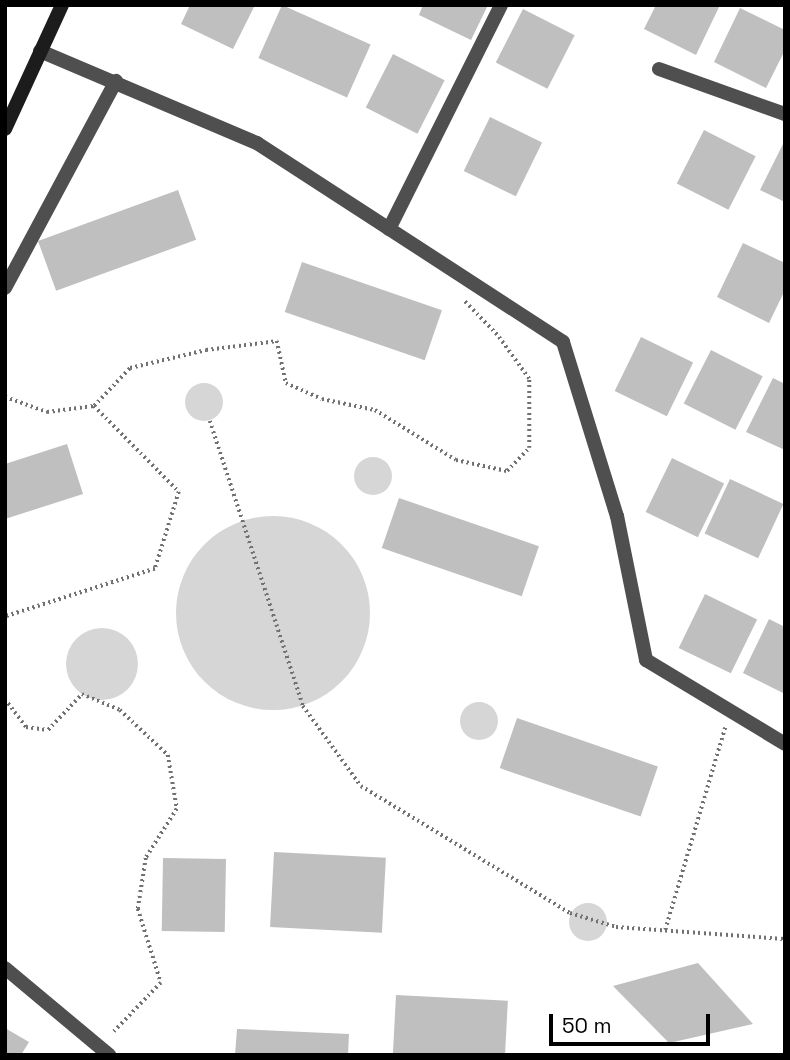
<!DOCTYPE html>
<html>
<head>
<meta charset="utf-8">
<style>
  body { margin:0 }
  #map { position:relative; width:790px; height:1060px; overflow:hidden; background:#fff; font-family:"Space Grotesk",sans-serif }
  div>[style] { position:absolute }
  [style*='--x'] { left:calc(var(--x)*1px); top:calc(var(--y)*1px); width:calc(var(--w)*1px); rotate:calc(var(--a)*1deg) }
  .green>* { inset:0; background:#d6d6d6 }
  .round { border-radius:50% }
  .building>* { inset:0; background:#bfbfbf; transform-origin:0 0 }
  .path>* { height:3.5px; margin-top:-1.75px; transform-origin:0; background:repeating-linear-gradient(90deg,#717171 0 2px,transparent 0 5.5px) }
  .street>* { height:14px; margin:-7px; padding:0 7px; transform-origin:7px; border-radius:7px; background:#4f4f4f }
  .secondary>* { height:14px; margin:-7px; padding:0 7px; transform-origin:7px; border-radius:7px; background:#1c1c1c }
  span { translate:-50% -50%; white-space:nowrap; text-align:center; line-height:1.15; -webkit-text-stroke:5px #fff; paint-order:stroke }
  .frame { position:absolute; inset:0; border:7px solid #000; pointer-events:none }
  .scale { position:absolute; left:549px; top:1014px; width:161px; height:32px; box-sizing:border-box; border:4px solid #000; border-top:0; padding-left:9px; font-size:21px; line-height:24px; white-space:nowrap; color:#000; -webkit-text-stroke:5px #fff; paint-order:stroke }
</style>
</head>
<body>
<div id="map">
  <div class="green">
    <i class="round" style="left:185px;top:383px;width:38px;height:38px"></i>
    <i class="round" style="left:354px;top:457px;width:38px;height:38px"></i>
    <i class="round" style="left:176px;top:516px;width:194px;height:194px"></i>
    <i class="round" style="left:66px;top:628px;width:72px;height:72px"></i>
    <i class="round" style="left:460px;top:702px;width:38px;height:38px"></i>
    <i class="round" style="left:569px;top:903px;width:38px;height:38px"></i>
  </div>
  <div class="building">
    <i style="clip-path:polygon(190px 5px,255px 5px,233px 49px,181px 24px)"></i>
    <i style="left:282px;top:5px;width:97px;height:58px;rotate:24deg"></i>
    <i style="clip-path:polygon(423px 5px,488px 5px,471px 40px,419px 15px)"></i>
    <i style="clip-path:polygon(656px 5px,720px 5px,696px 55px,644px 29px)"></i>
    <i style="clip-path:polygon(740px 8px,785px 30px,785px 50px,766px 88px,714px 62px)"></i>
    <i style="left:523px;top:9px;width:58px;height:60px;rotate:27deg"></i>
    <i style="left:393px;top:54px;width:58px;height:60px;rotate:27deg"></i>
    <i style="left:490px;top:117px;width:58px;height:60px;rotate:26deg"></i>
    <i style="left:704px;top:130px;width:58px;height:60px;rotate:27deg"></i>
    <i style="clip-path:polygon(785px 140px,785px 202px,760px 190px)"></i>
    <i style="left:178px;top:190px;width:53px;height:149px;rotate:70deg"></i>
    <i style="clip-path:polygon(743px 243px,785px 263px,785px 290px,769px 323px,717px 297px)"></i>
    <i style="left:302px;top:262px;width:148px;height:53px;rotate:19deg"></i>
    <i style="left:641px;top:337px;width:58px;height:60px;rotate:26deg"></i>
    <i style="left:711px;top:350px;width:58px;height:60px;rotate:27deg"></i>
    <i style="clip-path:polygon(773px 378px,785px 384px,785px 450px,746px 432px)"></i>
    <i style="clip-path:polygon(67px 444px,83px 494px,5px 519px,5px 464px)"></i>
    <i style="left:672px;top:458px;width:58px;height:60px;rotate:26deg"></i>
    <i style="left:730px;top:479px;width:59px;height:60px;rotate:25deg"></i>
    <i style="left:399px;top:498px;width:148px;height:53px;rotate:19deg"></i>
    <i style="left:705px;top:594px;width:58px;height:60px;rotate:26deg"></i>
    <i style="clip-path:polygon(769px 619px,785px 627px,785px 694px,743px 673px)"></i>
    <i style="left:517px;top:718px;width:149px;height:53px;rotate:19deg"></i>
    <i style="left:274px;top:852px;width:112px;height:75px;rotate:3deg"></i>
    <i style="left:163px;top:858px;width:63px;height:73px;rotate:1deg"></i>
    <i style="clip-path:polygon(698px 963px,753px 1024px,669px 1043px,613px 986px)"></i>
    <i style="left:396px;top:995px;width:112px;height:60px;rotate:3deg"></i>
    <i style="clip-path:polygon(5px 1028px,29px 1042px,21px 1055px,5px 1055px)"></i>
    <i style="clip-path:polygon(237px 1029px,349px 1034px,348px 1055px,235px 1055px)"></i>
  </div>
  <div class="path">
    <i style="--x:5;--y:397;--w:45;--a:19.7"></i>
    <i style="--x:47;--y:412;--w:47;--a:-7.3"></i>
    <i style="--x:94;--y:406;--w:121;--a:45.3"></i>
    <i style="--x:179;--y:492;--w:81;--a:107.3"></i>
    <i style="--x:155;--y:569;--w:157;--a:162.3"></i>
    <i style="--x:94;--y:406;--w:52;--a:-46.5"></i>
    <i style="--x:130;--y:368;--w:78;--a:-13.3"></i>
    <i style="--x:206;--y:350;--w:72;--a:-7.2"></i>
    <i style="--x:277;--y:341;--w:43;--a:77.9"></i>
    <i style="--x:286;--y:383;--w:39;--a:24"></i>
    <i style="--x:322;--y:399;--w:54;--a:11.7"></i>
    <i style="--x:375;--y:410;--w:95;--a:31.7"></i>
    <i style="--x:456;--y:460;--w:52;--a:12.2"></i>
    <i style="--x:507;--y:471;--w:32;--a:-46"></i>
    <i style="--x:529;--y:448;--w:69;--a:-90"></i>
    <i style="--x:529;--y:379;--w:54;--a:-126"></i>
    <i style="--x:497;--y:335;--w:49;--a:-134.2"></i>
    <i style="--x:210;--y:421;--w:300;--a:71.9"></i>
    <i style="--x:303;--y:706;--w:99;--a:54.1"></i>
    <i style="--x:361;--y:786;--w:245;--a:31.3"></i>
    <i style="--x:570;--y:913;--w:48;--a:16.9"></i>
    <i style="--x:616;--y:927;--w:169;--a:4.1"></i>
    <i style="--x:5;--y:699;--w:35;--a:53"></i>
    <i style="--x:26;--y:727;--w:22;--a:8"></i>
    <i style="--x:48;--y:730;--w:50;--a:-46.6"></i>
    <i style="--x:82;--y:694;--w:41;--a:22.8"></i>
    <i style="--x:120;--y:710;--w:66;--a:43.2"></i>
    <i style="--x:168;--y:755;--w:55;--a:80.5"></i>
    <i style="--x:177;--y:809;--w:58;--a:122.3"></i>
    <i style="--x:146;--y:858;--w:52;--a:98.9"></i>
    <i style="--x:138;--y:909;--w:77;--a:72.7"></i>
    <i style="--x:161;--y:983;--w:71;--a:133.9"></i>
    <i style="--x:665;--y:930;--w:211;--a:-73.5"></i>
  </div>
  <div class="street">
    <i style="--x:40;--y:51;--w:236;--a:23"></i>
    <i style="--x:257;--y:143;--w:365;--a:33"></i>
    <i style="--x:563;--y:342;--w:182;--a:72.8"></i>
    <i style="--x:617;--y:516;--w:147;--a:78.6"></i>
    <i style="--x:646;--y:660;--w:162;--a:31.1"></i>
    <i style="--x:659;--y:69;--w:134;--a:19.7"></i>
    <i style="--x:389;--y:229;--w:250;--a:-63.4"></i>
    <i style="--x:5;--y:288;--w:235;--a:-61.8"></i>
    <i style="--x:5;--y:968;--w:136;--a:39.9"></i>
  </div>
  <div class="secondary">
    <i style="--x:5;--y:129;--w:136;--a:-65.3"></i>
  </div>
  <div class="frame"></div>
  <div class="scale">50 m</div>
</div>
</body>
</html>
